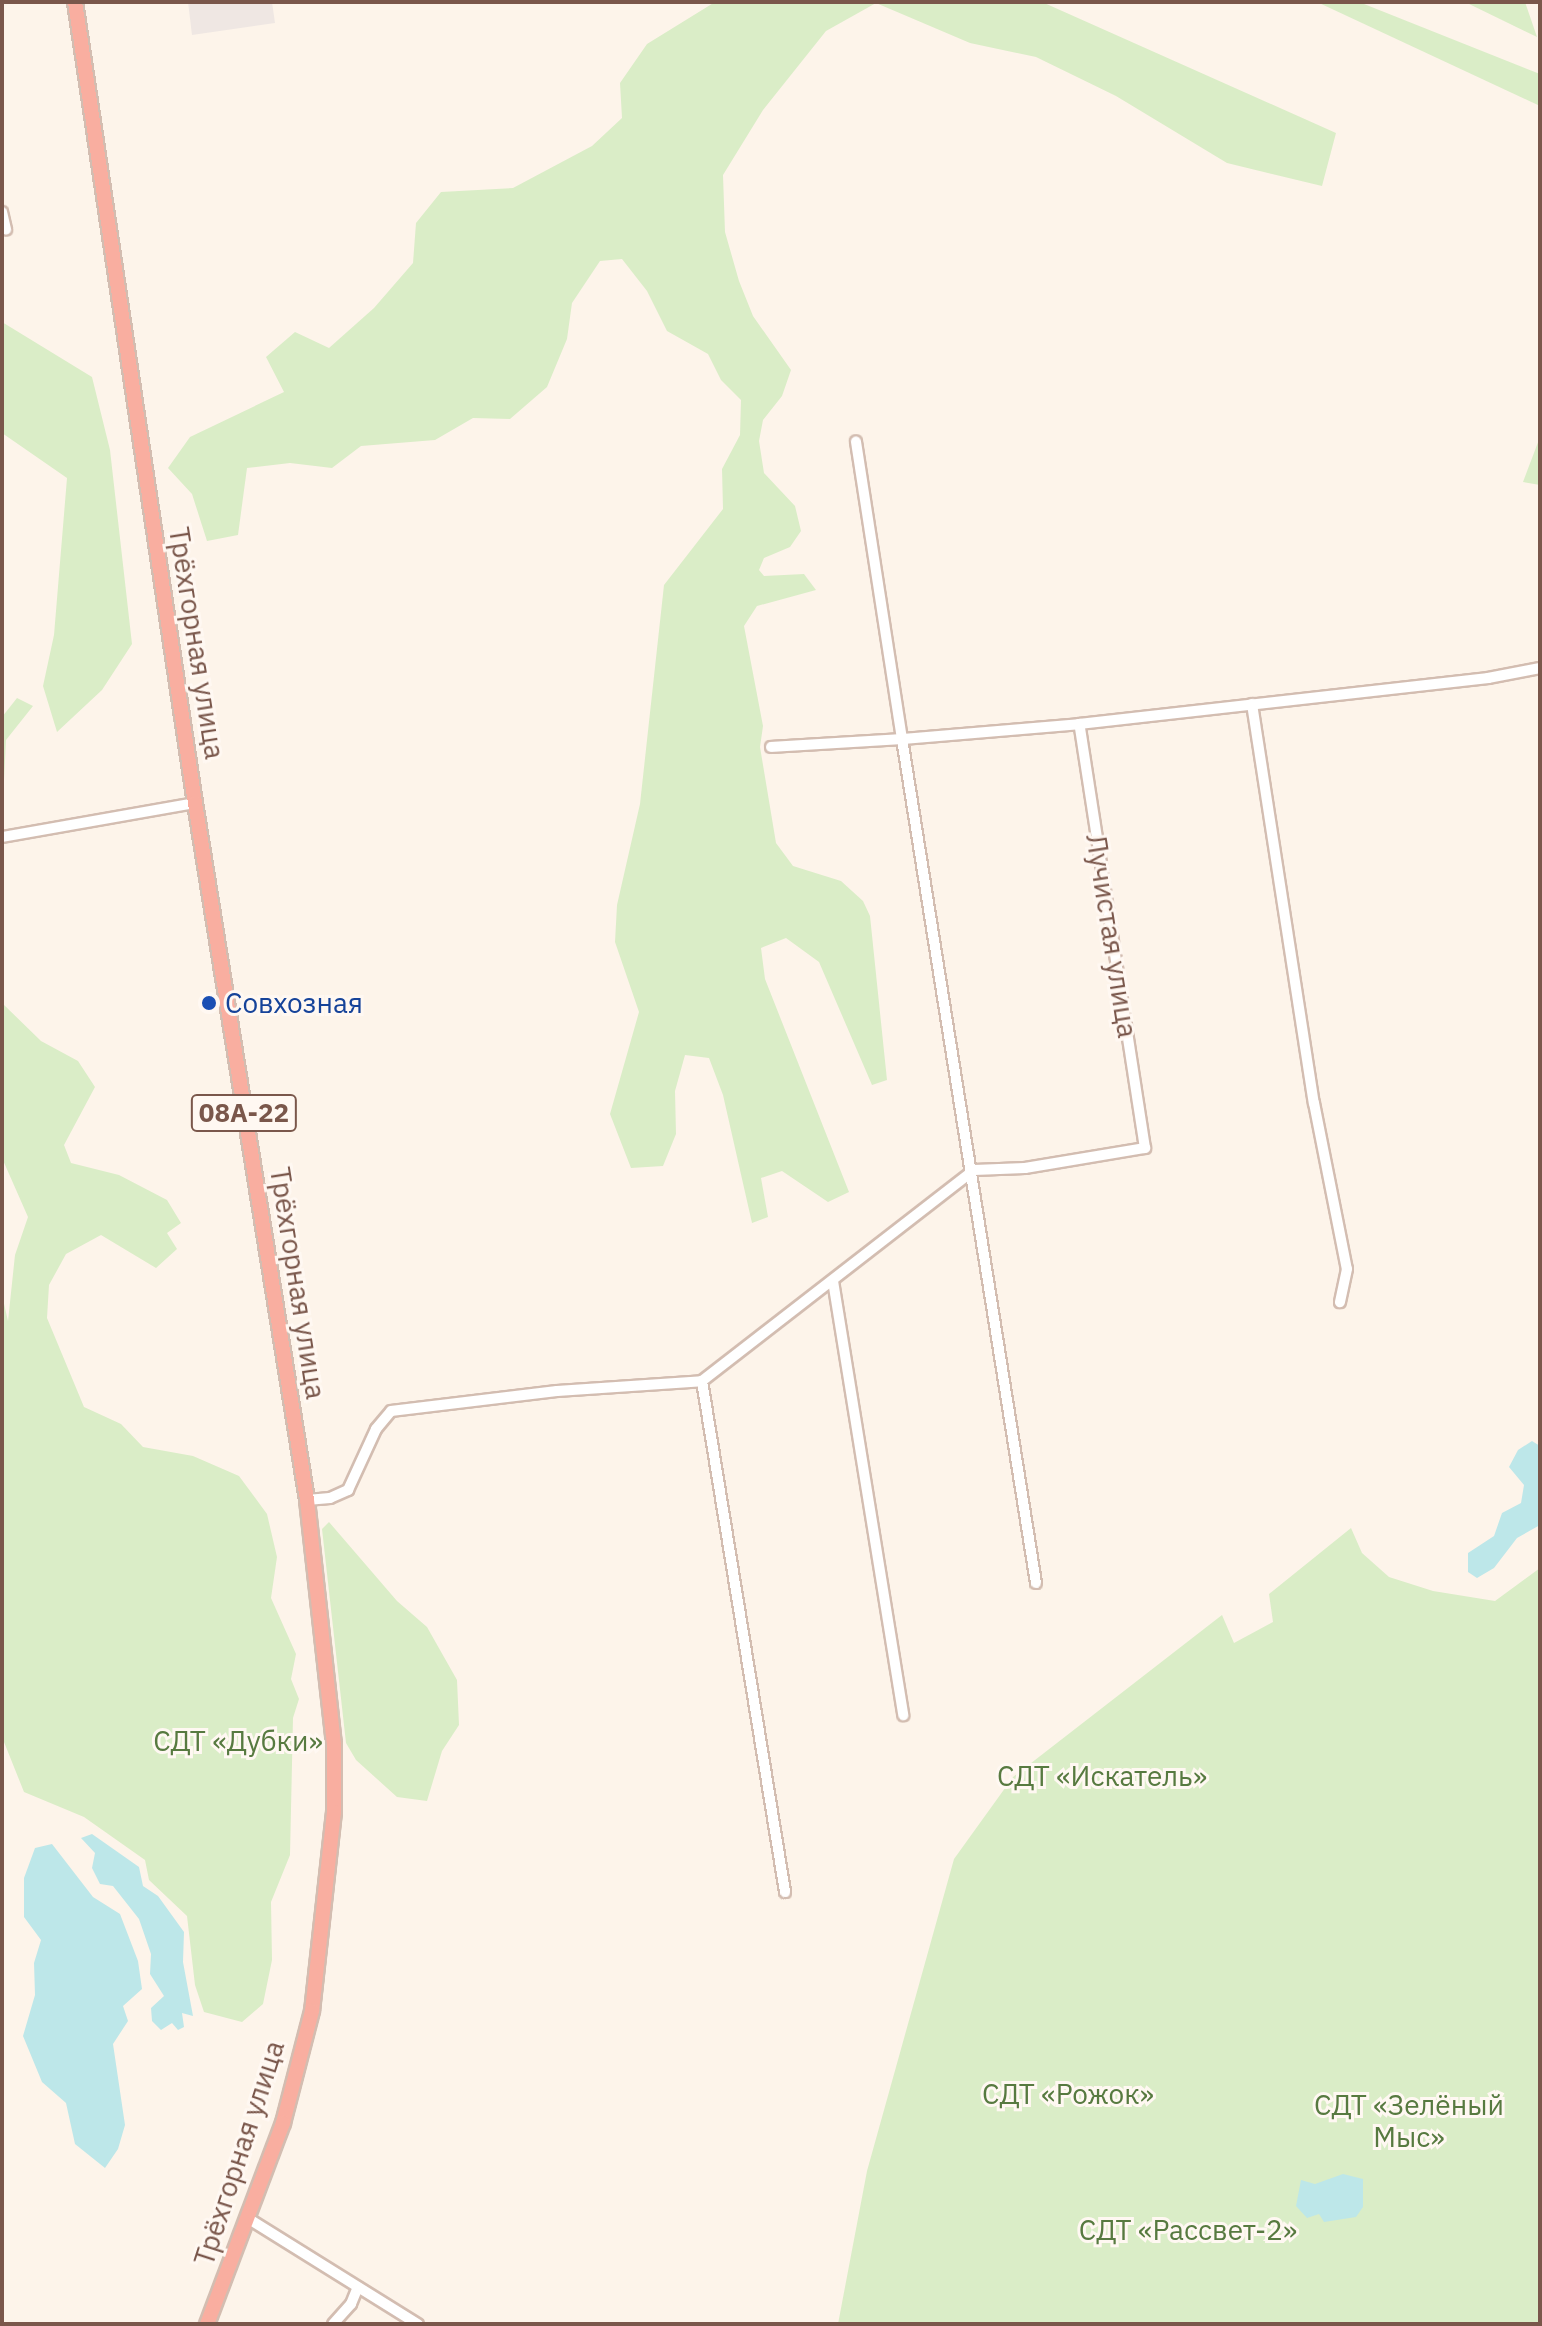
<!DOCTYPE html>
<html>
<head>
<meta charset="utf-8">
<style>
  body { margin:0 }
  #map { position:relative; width:1542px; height:2326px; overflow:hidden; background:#fdf4ea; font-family:"IBM Plex Sans",sans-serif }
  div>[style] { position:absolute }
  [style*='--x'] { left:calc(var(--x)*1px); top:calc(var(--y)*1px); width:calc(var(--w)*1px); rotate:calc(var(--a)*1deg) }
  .industrial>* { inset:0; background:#efe7e3 }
  .green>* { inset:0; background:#daedc7 }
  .water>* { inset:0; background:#bde7e9 }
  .roads { filter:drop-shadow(2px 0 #d3bdb1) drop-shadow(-2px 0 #d3bdb1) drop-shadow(0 2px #d3bdb1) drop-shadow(0 -2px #d3bdb1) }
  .minor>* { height:10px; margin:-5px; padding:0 5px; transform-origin:5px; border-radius:5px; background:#fff }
  .highway>* { height:14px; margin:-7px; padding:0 7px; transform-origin:7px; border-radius:7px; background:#f9aea0 }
  .dots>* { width:22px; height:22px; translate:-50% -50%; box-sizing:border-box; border:4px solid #fff8f2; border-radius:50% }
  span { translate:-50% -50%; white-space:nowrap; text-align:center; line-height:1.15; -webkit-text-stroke:6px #fff8f2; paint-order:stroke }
  .shield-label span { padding:2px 6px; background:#fff8f2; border:2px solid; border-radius:6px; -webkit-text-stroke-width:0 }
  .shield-label { font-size:26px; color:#7a574b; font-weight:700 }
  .street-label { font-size:28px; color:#7a574b }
  .transit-label { font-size:28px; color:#164399 }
  .left { translate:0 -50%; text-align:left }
  .park-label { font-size:28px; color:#577a40 }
  .frame { position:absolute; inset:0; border:4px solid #7a574b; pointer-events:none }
</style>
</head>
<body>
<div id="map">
  <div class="industrial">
    <i style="clip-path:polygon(188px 2px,272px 2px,275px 23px,192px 35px)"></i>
  </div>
  <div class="green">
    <i style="clip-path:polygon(715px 2px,1042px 2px,1336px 133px,1322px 186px,1227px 163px,1116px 96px,1036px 57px,970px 43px,876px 3px,826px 31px,763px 110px,723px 175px,725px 232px,739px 281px,753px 316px,791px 370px,782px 396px,763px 420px,759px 441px,764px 473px,795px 506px,801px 531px,790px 547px,764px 558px,759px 570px,764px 576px,804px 574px,816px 590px,757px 606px,744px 626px,763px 726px,760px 747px,776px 843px,793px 866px,841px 881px,863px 901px,870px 916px,887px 1080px,872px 1085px,819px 962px,786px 938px,761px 948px,765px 979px,849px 1192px,828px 1202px,782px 1171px,761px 1178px,768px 1217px,752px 1223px,723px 1095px,709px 1058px,685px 1055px,675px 1091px,676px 1134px,663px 1166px,631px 1168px,610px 1114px,639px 1012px,615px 942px,617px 905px,640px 804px,664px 585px,723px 509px,722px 469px,740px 435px,741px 400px,721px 380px,708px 354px,667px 331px,647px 291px,622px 259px,600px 261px,572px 303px,567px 339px,547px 387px,510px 419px,473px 418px,435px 440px,361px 446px,332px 468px,290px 463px,247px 468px,238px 535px,207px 541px,192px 494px,168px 468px,190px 437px,284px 392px,266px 357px,295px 332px,329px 348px,374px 308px,413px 263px,416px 223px,441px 192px,513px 188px,592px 146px,622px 118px,620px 83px,647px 44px)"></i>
    <i style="clip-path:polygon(1317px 2px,1359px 2px,1540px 74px,1540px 106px)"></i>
    <i style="clip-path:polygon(1465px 2px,1525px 2px,1537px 37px)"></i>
    <i style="clip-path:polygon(2px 322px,92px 377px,110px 450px,132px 644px,102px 690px,57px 732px,43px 686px,54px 635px,67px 478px,2px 433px)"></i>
    <i style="clip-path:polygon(1540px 437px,1540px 485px,1523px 482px)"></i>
    <i style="clip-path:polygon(17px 698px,33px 706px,6px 740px,4px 780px,2px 717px)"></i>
    <i style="clip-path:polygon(2px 1003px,41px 1041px,78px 1061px,95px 1087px,64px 1145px,71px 1163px,119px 1175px,167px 1200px,181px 1223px,167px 1233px,177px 1249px,156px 1268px,101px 1235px,66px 1254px,49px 1285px,47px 1318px,84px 1407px,121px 1424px,143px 1447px,193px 1456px,239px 1476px,267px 1514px,277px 1557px,271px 1598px,296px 1654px,291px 1679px,299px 1699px,293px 1718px,290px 1855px,271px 1902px,272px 1960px,263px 2004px,242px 2022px,204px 2012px,195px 1985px,187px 1916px,149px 1880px,145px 1860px,84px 1817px,24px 1792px,2px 1737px,2px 1295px,8px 1321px,15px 1255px,28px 1217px,2px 1158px)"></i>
    <i style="clip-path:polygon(329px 1522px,397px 1601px,427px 1627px,457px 1680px,459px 1725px,442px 1751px,427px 1801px,397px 1797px,356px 1760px,346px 1743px,322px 1529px)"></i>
    <i style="clip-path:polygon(1351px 1528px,1362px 1553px,1389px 1577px,1433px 1591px,1495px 1601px,1540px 1568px,1540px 2324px,838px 2324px,867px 2171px,954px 1859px,1013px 1777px,1222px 1615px,1234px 1643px,1273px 1622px,1269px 1594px)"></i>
  </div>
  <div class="water">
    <i style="clip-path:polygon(1532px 1441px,1540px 1446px,1540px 1525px,1517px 1538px,1494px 1568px,1477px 1578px,1468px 1572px,1468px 1553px,1494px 1536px,1502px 1513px,1521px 1503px,1524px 1485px,1509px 1467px,1518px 1450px)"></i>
    <i style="clip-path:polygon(92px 1834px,139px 1867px,143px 1886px,158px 1896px,184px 1932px,183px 1962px,193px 2016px,182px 2013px,184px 2027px,178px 2030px,172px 2023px,161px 2030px,152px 2021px,151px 2008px,164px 1996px,150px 1974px,151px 1954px,139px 1919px,113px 1886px,100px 1884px,92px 1868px,95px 1853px,81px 1838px)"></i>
    <i style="clip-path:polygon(52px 1844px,93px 1897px,120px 1914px,138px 1961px,142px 1989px,123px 2006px,128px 2021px,113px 2044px,125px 2125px,118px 2149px,105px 2168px,75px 2144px,66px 2103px,42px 2082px,23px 2036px,35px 1995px,34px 1963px,41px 1940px,24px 1917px,24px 1878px,35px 1848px)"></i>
    <i style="clip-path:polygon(1343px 2174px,1363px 2179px,1363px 2207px,1356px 2217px,1324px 2222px,1319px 2214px,1307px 2218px,1296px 2206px,1301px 2180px,1315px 2184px)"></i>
  </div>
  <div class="roads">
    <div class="minor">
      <i style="--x:2;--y:212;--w:18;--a:77"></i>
      <i style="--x:1252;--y:704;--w:404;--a:81.2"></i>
      <i style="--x:1314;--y:1103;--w:169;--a:78.8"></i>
      <i style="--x:1347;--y:1269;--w:34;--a:102"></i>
      <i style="--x:771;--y:747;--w:131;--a:-3.5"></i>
      <i style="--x:902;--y:739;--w:301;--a:-98.8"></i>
      <i style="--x:2;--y:837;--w:196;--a:-10"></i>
      <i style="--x:833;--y:1281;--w:440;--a:80.8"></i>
      <i style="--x:702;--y:1381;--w:518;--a:80.77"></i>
      <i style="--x:307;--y:1500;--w:23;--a:-5"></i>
      <i style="--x:330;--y:1498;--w:20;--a:-24"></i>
      <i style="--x:348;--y:1490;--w:67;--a:-65.3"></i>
      <i style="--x:376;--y:1429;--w:23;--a:-50"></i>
      <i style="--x:391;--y:1411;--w:167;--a:-6.9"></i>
      <i style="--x:557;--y:1391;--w:145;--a:-3.9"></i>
      <i style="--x:702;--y:1381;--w:344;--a:-37.8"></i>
      <i style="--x:974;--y:1170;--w:51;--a:-2.2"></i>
      <i style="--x:1025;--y:1168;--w:122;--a:-9.5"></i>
      <i style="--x:1145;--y:1148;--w:429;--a:-98.8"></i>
      <i style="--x:1036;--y:1583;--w:855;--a:-99.02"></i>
      <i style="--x:902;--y:739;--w:178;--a:-4.8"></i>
      <i style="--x:1079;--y:724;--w:412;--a:-6.4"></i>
      <i style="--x:1488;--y:678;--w:53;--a:-10.9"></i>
      <i style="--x:249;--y:2219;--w:199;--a:31.9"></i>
      <i style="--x:333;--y:2324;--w:27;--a:-48"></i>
      <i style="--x:351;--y:2304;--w:18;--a:-68"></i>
    </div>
    <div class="highway">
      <i style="--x:75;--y:2;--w:810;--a:81.48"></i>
      <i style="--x:195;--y:803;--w:706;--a:80.87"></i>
      <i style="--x:307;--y:1500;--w:245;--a:83.7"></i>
      <i style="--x:334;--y:1744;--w:68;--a:90"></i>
      <i style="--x:334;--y:1812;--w:200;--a:96.3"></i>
      <i style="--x:312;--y:2011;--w:116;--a:104.5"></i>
      <i style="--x:283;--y:2123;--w:215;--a:110.7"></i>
    </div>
  </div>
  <div class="dots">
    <i style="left:209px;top:1003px;background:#1a4fb4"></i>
  </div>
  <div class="shield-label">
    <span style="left:244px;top:1113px">08А-22</span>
  </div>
  <div class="street-label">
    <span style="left:197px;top:643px;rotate:81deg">Трёхгорная улица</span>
    <span style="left:1112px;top:936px;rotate:81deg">Лучистая улица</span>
    <span style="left:298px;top:1283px;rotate:81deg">Трёхгорная улица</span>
    <span style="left:239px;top:2153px;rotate:-72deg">Трёхгорная улица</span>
  </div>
  <div class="transit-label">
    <span class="left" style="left:225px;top:1003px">Совхозная</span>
  </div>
  <div class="park-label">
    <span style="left:238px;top:1741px">СДТ «Дубки»</span>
    <span style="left:1102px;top:1776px">СДТ «Искатель»</span>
    <span style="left:1068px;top:2094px">СДТ «Рожок»</span>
    <span style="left:1409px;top:2121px">СДТ «Зелёный<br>Мыс»</span>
    <span style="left:1188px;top:2230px">СДТ «Рассвет-2»</span>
  </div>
  <div class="frame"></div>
</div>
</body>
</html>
